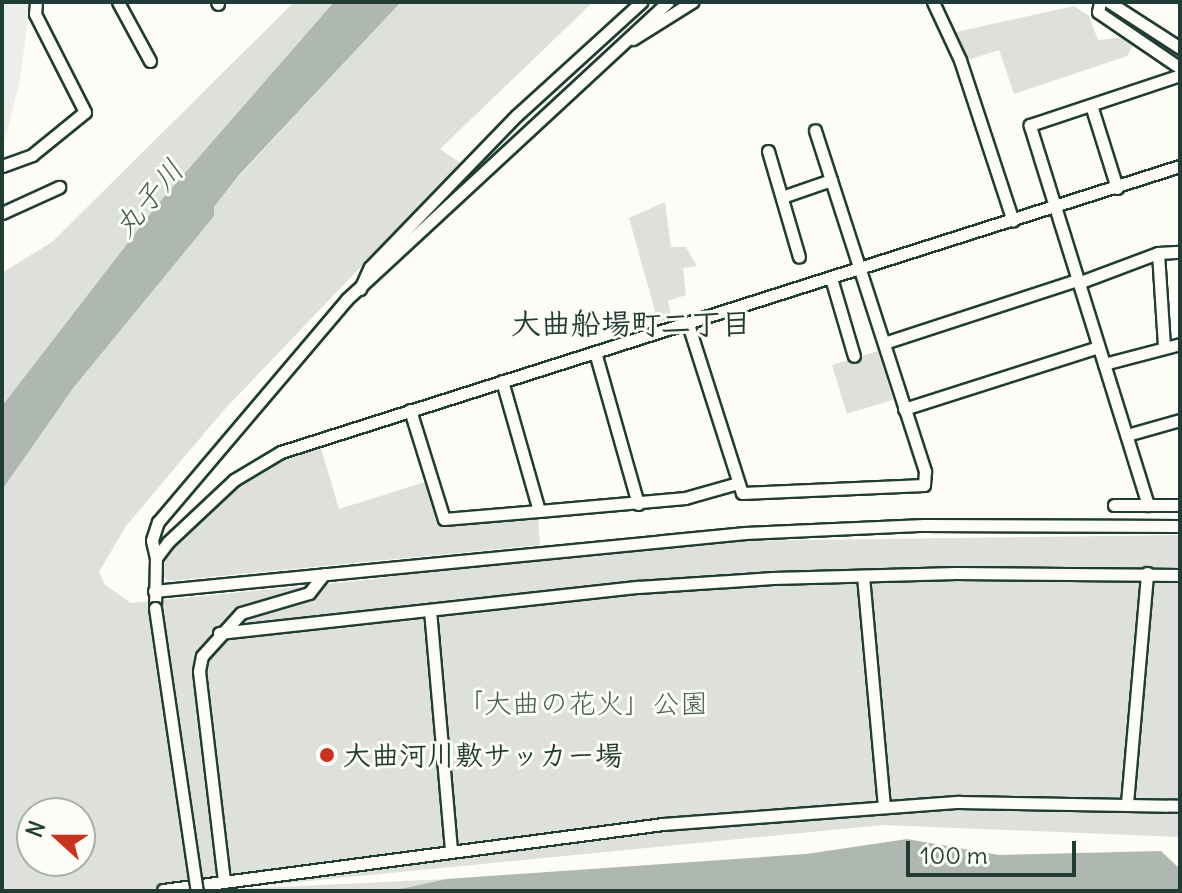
<!DOCTYPE html>
<html>
<head>
<meta charset="utf-8">
<style>
  body { margin:0 }
  #map { position:relative; width:1182px; height:893px; overflow:hidden; background:#fdfcf7; font-family:Delius,"Klee One",sans-serif }
  div>[style] { position:absolute }
  [style*='--x'] { left:calc(var(--x)*1px); top:calc(var(--y)*1px); width:calc(var(--w)*1px); rotate:calc(var(--a)*1deg) }
  .built>* { inset:0; background:#eceee9 }
  .green>* { inset:0; background:#dde0db; transform-origin:0 0 }
  .water>* { inset:0; background:#aeb8b1 }
  .roads { filter:drop-shadow(2px 0 #1f3d34) drop-shadow(-2px 0 #1f3d34) drop-shadow(0 2px #1f3d34) drop-shadow(0 -2px #1f3d34) }
  .street>* { height:11px; margin:-5.5px; padding:0 5.5px; transform-origin:5.5px; border-radius:5.5px; background:#fdfcf7 }
  .bridges { filter:drop-shadow(2px 0 #1f3d34) drop-shadow(-2px 0 #1f3d34) drop-shadow(0 2px #1f3d34) drop-shadow(0 -2px #1f3d34) }
  .street-bridge>* { height:11px; margin:-5.5px; padding:0 5.5px; transform-origin:5.5px; border-radius:5.5px; background:#fdfcf7 }
  .dots>* { width:22px; height:22px; translate:-50% -50%; box-sizing:border-box; border:4px solid #fdfcf7; border-radius:50% }
  span { translate:-50% -50%; white-space:nowrap; text-align:center; line-height:1.15; -webkit-text-stroke:6px #fdfcf7; paint-order:stroke }
  .park-label { font-size:28px; color:#455e55 }
  .poi-label { font-size:28px; color:#1f3d34; font-weight:700 }
  .left { translate:0 -50%; text-align:left }
  .water-label { font-size:30px; color:#435c53; font-style:italic }
  .neighbourhood-label { font-size:30px; color:#1f3d34; font-weight:700 }
  .frame { position:absolute; inset:0; border:4px solid #1f3d34; pointer-events:none }
  .north { position:absolute; left:16px; top:797px; width:80px; height:80px; box-sizing:border-box; background:#fdfcf7; border:2px solid #a4b0a9; border-radius:50%; rotate:291deg; font-size:22px; font-weight:700; line-height:32px; text-align:center; color:#1f3d34 }
  .north::after { content:''; display:block; margin:auto; width:28px; height:36px; background:#c8321e; clip-path:polygon(50% 0,100% 100%,50% 72%,0 100%) }
  .scale { position:absolute; left:906px; top:841px; width:170px; height:36px; box-sizing:border-box; border:4px solid #1f3d34; border-top:0; padding-left:10px; font-size:24px; line-height:28px; white-space:nowrap; color:#1f3d34; -webkit-text-stroke:6px #fdfcf7; paint-order:stroke }
</style>
</head>
<body>
<div id="map">
  <div class="built">
    <i style="clip-path:polygon(2px 2px,30px 2px,20px 80px,2px 152px)"></i>
  </div>
  <div class="green">
    <i style="clip-path:polygon(294px 2px,334px 2px,157px 205px,2px 406px,2px 273px,52px 242px)"></i>
    <i style="clip-path:polygon(evenodd,401px 2px,593px 2px,440px 149px,460px 163px,223px 411px,126px 526px,99px 572px,105px 585px,131px 603px,367px 580px,562px 553px,729px 541px,1180px 535px,1180px 837px,883px 825px,216px 890px,447px 879px,390px 891px,2px 891px,2px 490px,74px 387px,213px 216px,214px 207px,241px 174px,401px 2px,32px 813px,80px 813px,80px 861px,32px 861px,32px 813px)"></i>
    <i style="clip-path:polygon(1074px 6px,1089px 16px,1098px 40px,1127px 37px,1133px 45px,1127px 56px,1014px 94px,999px 50px,968px 60px,956px 32px)"></i>
    <i style="clip-path:polygon(665px 202px,671px 247px,686px 247px,697px 266px,683px 268px,686px 295px,668px 301px,672px 319px,658px 322px,629px 218px)"></i>
    <i style="left:878px;top:351px;width:51px;height:48px;rotate:73deg"></i>
    <i style="clip-path:polygon(320px 445px,339px 509px,425px 482px,439px 525px,538px 517px,540px 545px,169px 581px,162px 576px,164px 558px,241px 481px,277px 461px)"></i>
  </div>
  <div class="water">
    <i style="clip-path:polygon(334px 2px,401px 2px,240px 174px,214px 207px,214px 216px,74px 387px,2px 490px,2px 406px,157px 205px)"></i>
    <i style="clip-path:polygon(907px 839px,999px 855px,1161px 851px,1180px 869px,1180px 891px,390px 891px,447px 879px,806px 854px)"></i>
  </div>
  <div class="roads">
    <div class="street">
      <i style="--x:118;--y:2;--w:67;--a:61.5"></i>
      <i style="--x:217;--y:2;--w:2;--a:63"></i>
      <i style="--x:933;--y:2;--w:64;--a:65"></i>
      <i style="--x:960;--y:60;--w:169;--a:71.8"></i>
      <i style="--x:1100;--y:2;--w:10;--a:101"></i>
      <i style="--x:1098;--y:12;--w:99;--a:34.3"></i>
      <i style="--x:1109;--y:2;--w:85;--a:32.9"></i>
      <i style="--x:633;--y:39;--w:70;--a:-32.1"></i>
      <i style="--x:1091;--y:105;--w:87;--a:72.6"></i>
      <i style="--x:768;--y:151;--w:110;--a:73.7"></i>
      <i style="--x:2;--y:166;--w:32;--a:-20"></i>
      <i style="--x:32;--y:155;--w:68;--a:-39.1"></i>
      <i style="--x:85;--y:112;--w:110;--a:-117"></i>
      <i style="--x:35;--y:14;--w:12;--a:-85"></i>
      <i style="--x:782;--y:197;--w:52;--a:-19.1"></i>
      <i style="--x:2;--y:213;--w:63;--a:-24.5"></i>
      <i style="--x:1158;--y:253;--w:92;--a:86.3"></i>
      <i style="--x:831;--y:278;--w:81;--a:73.6"></i>
      <i style="--x:1078;--y:283;--w:85;--a:-20.6"></i>
      <i style="--x:1158;--y:253;--w:22;--a:-3"></i>
      <i style="--x:360;--y:289;--w:24;--a:-66"></i>
      <i style="--x:370;--y:267;--w:211;--a:-46"></i>
      <i style="--x:517;--y:115;--w:168;--a:-42.3"></i>
      <i style="--x:688;--y:324;--w:177;--a:72.3"></i>
      <i style="--x:742;--y:493;--w:182;--a:-2.5"></i>
      <i style="--x:924;--y:485;--w:14;--a:-86"></i>
      <i style="--x:925;--y:471;--w:358;--a:-107.9"></i>
      <i style="--x:884;--y:343;--w:203;--a:-18.1"></i>
      <i style="--x:595;--y:352;--w:158;--a:74.2"></i>
      <i style="--x:1104;--y:364;--w:79;--a:-14.7"></i>
      <i style="--x:502;--y:381;--w:135;--a:74.1"></i>
      <i style="--x:539;--y:511;--w:147;--a:-5.1"></i>
      <i style="--x:685;--y:498;--w:55;--a:-15.8"></i>
      <i style="--x:904;--y:409;--w:204;--a:-17.7"></i>
      <i style="--x:410;--y:410;--w:114;--a:72.7"></i>
      <i style="--x:444;--y:519;--w:95;--a:-4.8"></i>
      <i style="--x:1127;--y:435;--w:55;--a:-15.8"></i>
      <i style="--x:1114;--y:505;--w:66;--a:0"></i>
      <i style="--x:1148;--y:505;--w:398;--a:-107.3"></i>
      <i style="--x:1030;--y:125;--w:158;--a:-18.4"></i>
      <i style="--x:156;--y:558;--w:18;--a:-103"></i>
      <i style="--x:152;--y:540;--w:19;--a:-72"></i>
      <i style="--x:158;--y:522;--w:292;--a:-49.7"></i>
      <i style="--x:347;--y:299;--w:437;--a:-42.8"></i>
      <i style="--x:863;--y:576;--w:232;--a:84.8"></i>
      <i style="--x:154;--y:591;--w:594;--a:-5.6"></i>
      <i style="--x:745;--y:533;--w:179;--a:-2.6"></i>
      <i style="--x:924;--y:525;--w:256;--a:0.2"></i>
      <i style="--x:155;--y:608;--w:50;--a:-88.9"></i>
      <i style="--x:156;--y:558;--w:20;--a:-53"></i>
      <i style="--x:168;--y:542;--w:91;--a:-43.2"></i>
      <i style="--x:234;--y:480;--w:55;--a:-30.8"></i>
      <i style="--x:281;--y:452;--w:943;--a:-17.65"></i>
      <i style="--x:430;--y:610;--w:240;--a:85"></i>
      <i style="--x:219;--y:633;--w:422;--a:-6.3"></i>
      <i style="--x:638;--y:587;--w:135;--a:-3.8"></i>
      <i style="--x:773;--y:578;--w:183;--a:-1.6"></i>
      <i style="--x:956;--y:573;--w:224;--a:0.5"></i>
      <i style="--x:1127;--y:803;--w:231;--a:-85"></i>
      <i style="--x:224;--y:881;--w:211;--a:-96.8"></i>
      <i style="--x:199;--y:671;--w:15;--a:-79"></i>
      <i style="--x:202;--y:656;--w:58;--a:-47.8"></i>
      <i style="--x:241;--y:613;--w:71;--a:-16.4"></i>
      <i style="--x:309;--y:593;--w:24;--a:-52"></i>
      <i style="--x:163;--y:890;--w:504;--a:-7.52"></i>
      <i style="--x:663;--y:824;--w:297;--a:-4.3"></i>
      <i style="--x:959;--y:802;--w:221;--a:1"></i>
    </div>
  </div>
  <div class="bridges">
    <div class="street-bridge">
      <i style="--x:155;--y:608;--w:286;--a:81.6"></i>
    </div>
  </div>
  <div class="dots">
    <i style="left:327px;top:755px;background:#c8321e"></i>
  </div>
  <div class="park-label">
    <span style="left:582px;top:703px">「大曲の花火」公園</span>
  </div>
  <div class="poi-label">
    <span class="left" style="left:343px;top:755px">大曲河川敷サッカー場</span>
  </div>
  <div class="water-label">
    <span style="left:148px;top:198px;rotate:-50deg">丸子川</span>
  </div>
  <div class="neighbourhood-label">
    <span style="left:631px;top:323px">大曲船場町二丁目</span>
  </div>
  <div class="frame"></div>
  <div class="north">N</div>
  <div class="scale">100 m</div>
</div>
</body>
</html>
